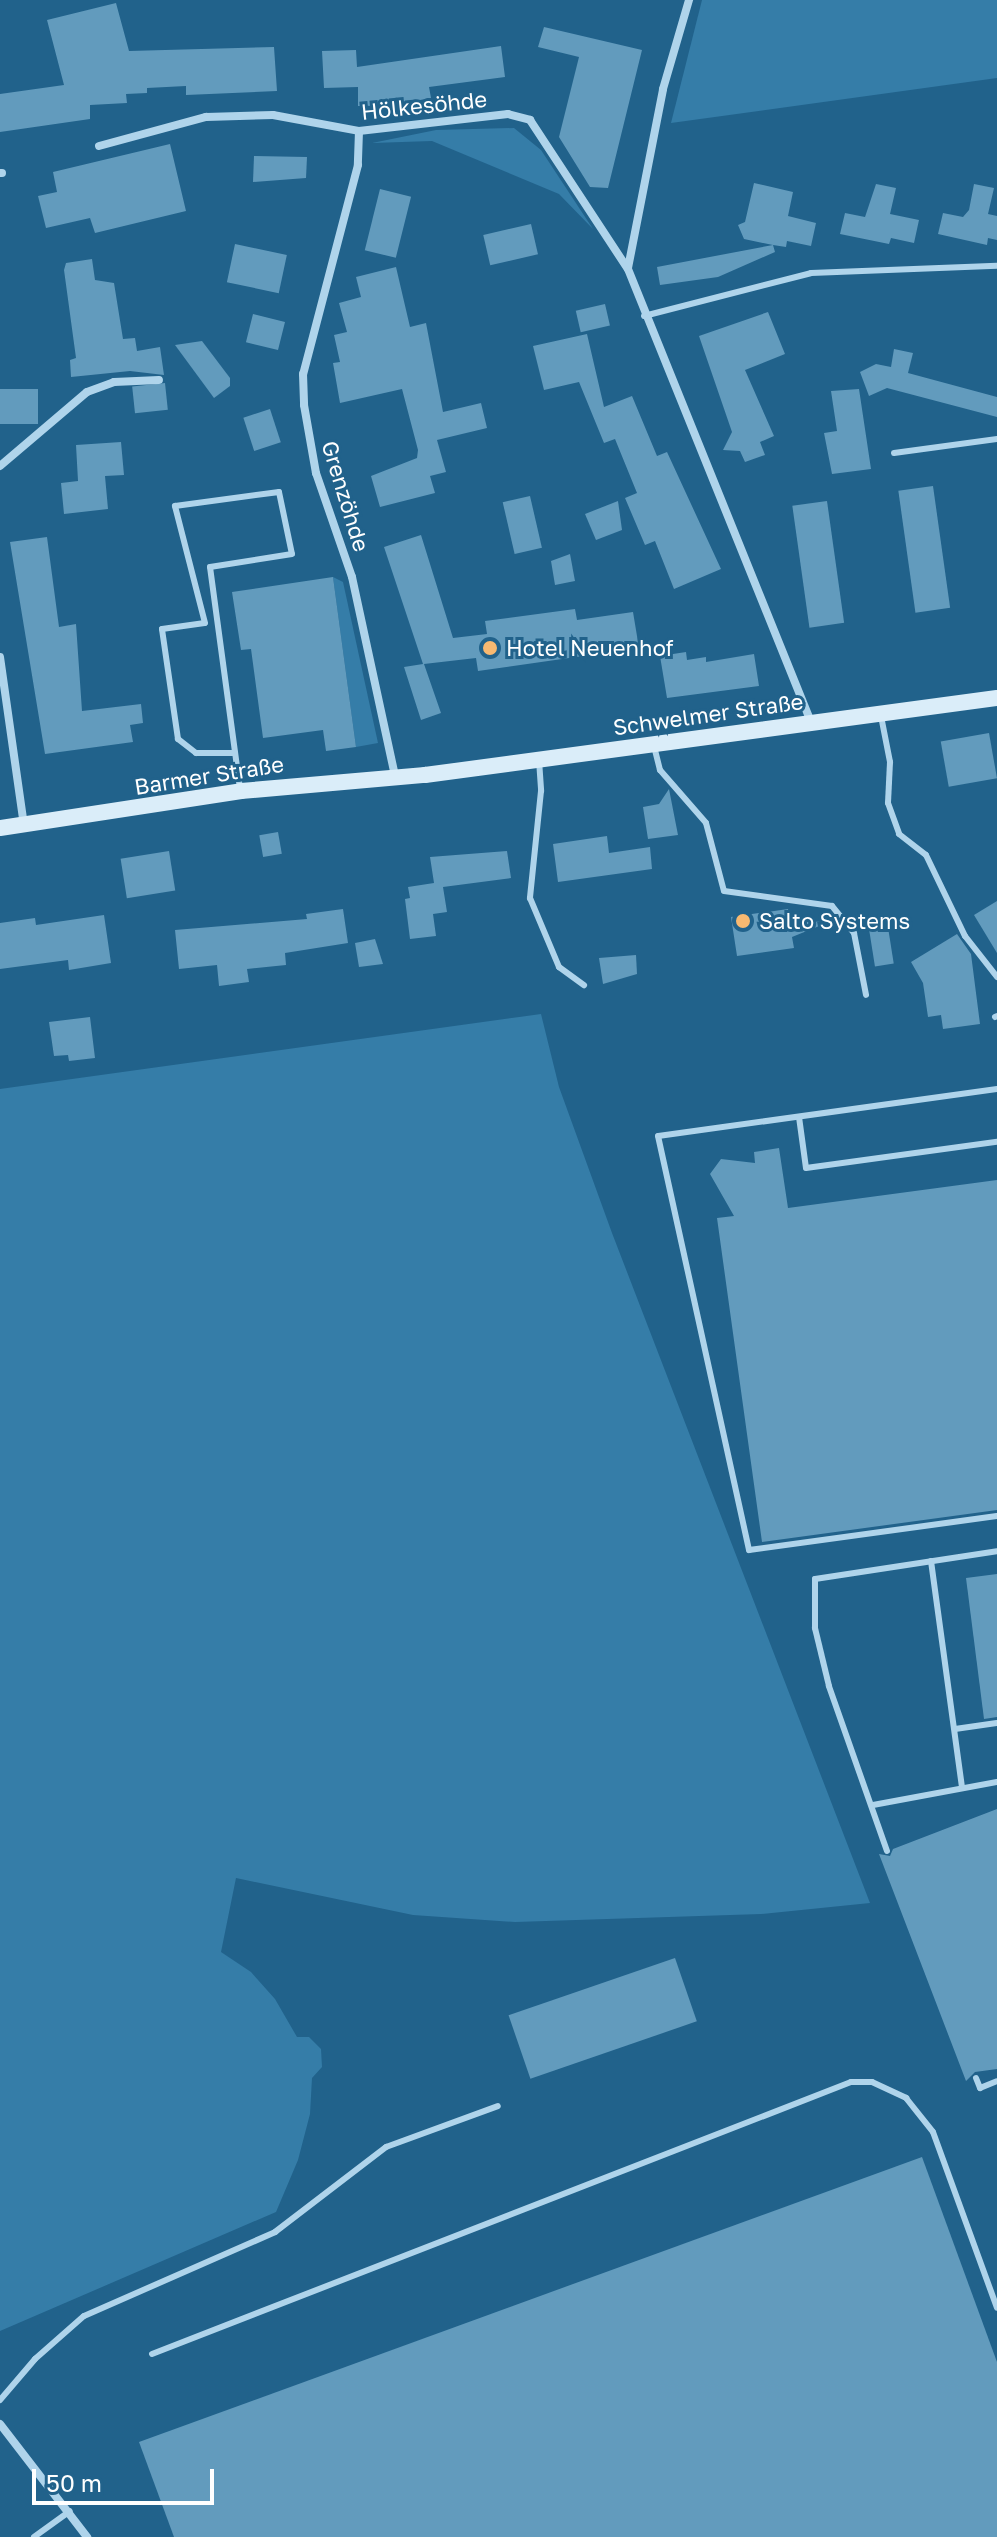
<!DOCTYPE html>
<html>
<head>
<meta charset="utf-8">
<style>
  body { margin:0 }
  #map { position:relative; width:997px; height:2537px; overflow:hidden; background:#21628b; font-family:"Golos Text",sans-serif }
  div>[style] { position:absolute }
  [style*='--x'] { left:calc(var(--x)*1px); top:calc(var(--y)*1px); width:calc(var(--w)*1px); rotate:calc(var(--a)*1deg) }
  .green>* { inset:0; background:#357da8 }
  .building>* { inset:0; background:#629bbd; transform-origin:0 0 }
  .service>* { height:6px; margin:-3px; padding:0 3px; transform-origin:3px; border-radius:3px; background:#afd4eb }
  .minor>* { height:8px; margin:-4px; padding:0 4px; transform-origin:4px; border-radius:4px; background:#afd4eb }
  .secondary>* { height:16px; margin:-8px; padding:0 8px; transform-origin:8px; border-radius:8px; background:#daedf9 }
  .dots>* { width:22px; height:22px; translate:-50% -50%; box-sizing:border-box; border:4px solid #21628b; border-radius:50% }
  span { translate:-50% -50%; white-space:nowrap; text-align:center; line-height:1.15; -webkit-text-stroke:6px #21628b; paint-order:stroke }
  .street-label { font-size:22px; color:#fff }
  .poi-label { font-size:22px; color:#fff }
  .left { translate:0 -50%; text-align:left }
  .scale { position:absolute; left:32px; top:2469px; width:182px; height:36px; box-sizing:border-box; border:4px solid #fff; border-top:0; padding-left:10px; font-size:24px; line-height:28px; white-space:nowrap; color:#fff; -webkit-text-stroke:6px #21628b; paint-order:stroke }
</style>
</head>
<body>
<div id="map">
  <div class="green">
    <i style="clip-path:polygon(702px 0,997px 0,997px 78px,671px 123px)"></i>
    <i style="clip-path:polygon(514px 128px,541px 150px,593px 229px,559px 194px,432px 141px,372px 143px,436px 130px)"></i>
    <i style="clip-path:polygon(333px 577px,343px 582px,378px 743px,356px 747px)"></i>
    <i style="clip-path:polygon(541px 1014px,559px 1087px,612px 1233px,870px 1903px,761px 1914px,515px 1922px,413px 1915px,236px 1878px,221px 1952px,251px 1972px,275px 1999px,297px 2037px,309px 2037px,321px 2049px,322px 2067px,312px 2078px,310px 2114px,298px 2160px,276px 2212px,0 2331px,0 1089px)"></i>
  </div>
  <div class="building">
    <i style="clip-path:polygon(116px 3px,129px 51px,274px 47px,277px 91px,186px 95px,186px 86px,147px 88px,147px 93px,126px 94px,127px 103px,90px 105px,90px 119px,0 132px,0 94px,64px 85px,47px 20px)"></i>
    <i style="clip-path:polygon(544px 27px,642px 50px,608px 188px,590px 187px,559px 137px,579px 57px,538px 47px)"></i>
    <i style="clip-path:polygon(501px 46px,505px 77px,429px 87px,431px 98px,420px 100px,421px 105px,358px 106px,358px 87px,324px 88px,322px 51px,356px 50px,357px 67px)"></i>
    <i style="clip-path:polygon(170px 144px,186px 211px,95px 233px,90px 218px,46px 228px,38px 196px,57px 192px,53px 172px)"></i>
    <i style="clip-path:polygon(254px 156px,307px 157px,306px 178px,253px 182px)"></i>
    <i style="clip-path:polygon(754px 183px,793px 192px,788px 216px,816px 223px,811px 246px,787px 241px,786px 247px,773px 245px,775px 252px,718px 277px,660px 285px,657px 267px,773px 245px,744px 239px,738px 225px,745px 222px)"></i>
    <i style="clip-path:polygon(876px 184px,896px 188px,890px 214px,919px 220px,914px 243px,891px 238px,889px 244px,840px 234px,845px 213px,865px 217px)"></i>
    <i style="clip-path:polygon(974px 184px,994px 188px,988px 214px,997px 216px,997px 240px,988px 238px,987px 245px,938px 234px,943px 213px,963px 217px,969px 210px)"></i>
    <i style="left:380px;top:189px;width:32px;height:63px;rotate:14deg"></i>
    <i style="left:531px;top:224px;width:31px;height:49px;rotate:77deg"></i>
    <i style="left:235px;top:244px;width:53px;height:39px;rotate:12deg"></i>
    <i style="clip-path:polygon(92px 259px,95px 280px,114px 283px,123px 339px,135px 338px,137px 351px,160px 347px,164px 375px,130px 371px,71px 377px,70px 360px,76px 358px,64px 270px,66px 263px)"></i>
    <i style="clip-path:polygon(396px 267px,410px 327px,426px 323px,443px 412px,481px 403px,487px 428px,437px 440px,446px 472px,430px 476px,435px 493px,380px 507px,371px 476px,417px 458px,418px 450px,402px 389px,340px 403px,333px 363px,340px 362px,334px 335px,347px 332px,339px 303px,361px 297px,356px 277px)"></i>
    <i style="left:605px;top:304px;width:22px;height:30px;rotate:77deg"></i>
    <i style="clip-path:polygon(768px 312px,785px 354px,745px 370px,774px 436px,760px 442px,765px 455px,745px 462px,740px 451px,723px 450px,732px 432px,699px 336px)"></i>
    <i style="left:253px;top:314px;width:33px;height:29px;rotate:14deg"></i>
    <i style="clip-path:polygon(587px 334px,604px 407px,632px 396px,657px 456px,667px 452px,721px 569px,674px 589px,655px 541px,645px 545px,625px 498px,637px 493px,615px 439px,604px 443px,579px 382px,544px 390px,533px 346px)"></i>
    <i style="clip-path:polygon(202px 341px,230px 378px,230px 386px,214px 398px,175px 345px)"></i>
    <i style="clip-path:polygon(894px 349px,913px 353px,908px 373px,997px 397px,997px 417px,887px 388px,869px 396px,860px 372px,876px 364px,891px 367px)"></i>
    <i style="left:165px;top:383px;width:27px;height:33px;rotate:84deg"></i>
    <i style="left:38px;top:389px;width:35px;height:38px;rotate:90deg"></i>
    <i style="clip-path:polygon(859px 389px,871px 469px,832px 474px,824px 433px,837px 431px,831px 391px)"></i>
    <i style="left:270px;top:409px;width:35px;height:28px;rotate:72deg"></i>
    <i style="clip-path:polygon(121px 442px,124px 475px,105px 476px,108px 509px,64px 514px,61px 483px,78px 481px,76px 445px)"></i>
    <i style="left:933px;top:486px;width:123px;height:35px;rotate:82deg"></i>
    <i style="left:530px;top:496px;width:53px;height:28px;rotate:77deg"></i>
    <i style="clip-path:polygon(618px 501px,622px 530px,596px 540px,585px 514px)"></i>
    <i style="left:827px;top:501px;width:123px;height:35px;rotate:82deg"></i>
    <i style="clip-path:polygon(421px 535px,453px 638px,487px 634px,485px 621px,575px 609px,577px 620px,633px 612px,639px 648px,478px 671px,476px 658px,424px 664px,441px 713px,421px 720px,404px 667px,423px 664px,384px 547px)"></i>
    <i style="clip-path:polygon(47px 537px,59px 627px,76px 624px,82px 711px,141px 704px,143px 723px,130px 725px,133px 742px,45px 754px,10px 542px)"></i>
    <i style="clip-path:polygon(570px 554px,575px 581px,555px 585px,551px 561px)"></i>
    <i style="clip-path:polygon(333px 577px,356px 747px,326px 751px,323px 730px,263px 738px,251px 649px,241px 650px,232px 592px)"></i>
    <i style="clip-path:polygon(686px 652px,687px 660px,706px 657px,706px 662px,754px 654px,759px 686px,667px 698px,660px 656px)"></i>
    <i style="left:989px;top:733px;width:46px;height:49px;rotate:80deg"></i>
    <i style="clip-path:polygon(669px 789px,678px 835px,648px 839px,643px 807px,659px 804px)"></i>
    <i style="left:278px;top:832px;width:22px;height:19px;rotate:80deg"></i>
    <i style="clip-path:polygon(607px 836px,609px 853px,650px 847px,652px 869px,558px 882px,553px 844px)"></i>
    <i style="left:169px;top:851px;width:40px;height:49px;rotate:81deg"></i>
    <i style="clip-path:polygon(507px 851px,511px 878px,443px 887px,447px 912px,433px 914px,436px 936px,410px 939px,405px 899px,410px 898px,408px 887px,434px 883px,430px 857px)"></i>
    <i style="clip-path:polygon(997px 901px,997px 953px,974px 915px)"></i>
    <i style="clip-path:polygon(343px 909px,348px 943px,285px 953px,286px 965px,247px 969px,249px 982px,219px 986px,217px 965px,179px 969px,175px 930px,307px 919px,306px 914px)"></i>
    <i style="clip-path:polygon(788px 909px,790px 921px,829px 922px,792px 937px,794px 948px,737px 956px,731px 917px)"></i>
    <i style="clip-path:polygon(104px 915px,111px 963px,69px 970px,68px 960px,0 969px,0 923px,35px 918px,36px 925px)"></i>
    <i style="left:887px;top:921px;width:43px;height:19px;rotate:81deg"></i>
    <i style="clip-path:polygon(957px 934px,971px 954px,980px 1024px,943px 1029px,941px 1015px,928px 1017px,923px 983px,911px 962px)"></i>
    <i style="clip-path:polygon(375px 939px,383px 964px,359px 967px,355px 943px)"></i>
    <i style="clip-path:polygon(636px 955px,637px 974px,603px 984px,599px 958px)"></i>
    <i style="clip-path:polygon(90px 1017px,95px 1058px,69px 1061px,68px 1055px,54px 1056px,49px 1022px)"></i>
    <i style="clip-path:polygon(779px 1148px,788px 1208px,997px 1180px,997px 1510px,762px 1542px,717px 1218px,734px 1216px,710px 1174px,721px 1159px,755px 1163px,754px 1152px)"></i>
    <i style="clip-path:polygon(997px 1574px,997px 1717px,984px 1719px,966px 1578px)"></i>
    <i style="clip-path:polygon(997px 1809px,997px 2069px,975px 2072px,966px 2081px,879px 1854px,890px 1856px,893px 1849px)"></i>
    <i style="left:675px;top:1958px;width:67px;height:176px;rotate:71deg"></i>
    <i style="clip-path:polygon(922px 2157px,997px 2362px,997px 2537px,174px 2537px,139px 2442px)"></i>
  </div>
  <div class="service">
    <i style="--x:644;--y:316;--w:172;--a:-14.4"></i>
    <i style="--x:811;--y:273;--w:186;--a:-2.2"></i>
    <i style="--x:894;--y:453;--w:104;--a:-7.7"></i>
    <i style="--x:881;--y:716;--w:47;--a:78.9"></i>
    <i style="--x:890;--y:762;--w:41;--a:92.8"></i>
    <i style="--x:888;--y:803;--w:33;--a:70"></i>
    <i style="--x:899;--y:834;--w:34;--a:38"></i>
    <i style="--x:926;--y:855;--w:90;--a:64.3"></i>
    <i style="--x:965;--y:936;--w:52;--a:52"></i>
    <i style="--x:654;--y:746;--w:25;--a:76"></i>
    <i style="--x:660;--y:770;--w:70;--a:49"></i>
    <i style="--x:706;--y:823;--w:70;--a:75.2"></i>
    <i style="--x:724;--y:891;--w:109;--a:7.9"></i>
    <i style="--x:832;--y:906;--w:35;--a:51"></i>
    <i style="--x:854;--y:933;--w:63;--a:79"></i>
    <i style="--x:235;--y:753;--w:39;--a:180"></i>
    <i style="--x:196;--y:753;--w:23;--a:-142"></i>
    <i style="--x:178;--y:739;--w:111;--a:-98.3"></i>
    <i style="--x:162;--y:629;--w:43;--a:-7.9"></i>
    <i style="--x:205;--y:623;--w:121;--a:-104.4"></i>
    <i style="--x:175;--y:506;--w:105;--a:-7.7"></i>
    <i style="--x:279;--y:492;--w:63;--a:78.2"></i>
    <i style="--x:292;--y:554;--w:83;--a:171"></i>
    <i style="--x:210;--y:567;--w:223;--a:82.3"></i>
    <i style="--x:539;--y:760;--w:31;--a:86"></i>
    <i style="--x:541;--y:791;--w:108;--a:95.9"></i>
    <i style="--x:530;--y:898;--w:75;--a:67.2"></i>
    <i style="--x:559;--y:967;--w:31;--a:36"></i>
    <i style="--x:995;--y:1017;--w:2;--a:-27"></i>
    <i style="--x:997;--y:1089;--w:342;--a:172.1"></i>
    <i style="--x:658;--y:1136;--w:424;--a:77.6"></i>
    <i style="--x:749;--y:1550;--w:250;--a:-7.8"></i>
    <i style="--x:799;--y:1117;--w:51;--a:82.2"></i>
    <i style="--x:806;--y:1168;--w:193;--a:-7.8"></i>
    <i style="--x:931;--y:1561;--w:228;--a:82.2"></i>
    <i style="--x:955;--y:1729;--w:42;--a:-8.1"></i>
    <i style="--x:873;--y:1805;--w:126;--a:-10.5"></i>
    <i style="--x:887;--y:1851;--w:175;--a:-109.4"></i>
    <i style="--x:829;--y:1686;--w:60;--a:-103.6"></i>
    <i style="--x:815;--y:1628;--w:49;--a:-90"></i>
    <i style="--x:815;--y:1579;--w:184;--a:-8.7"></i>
    <i style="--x:976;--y:2078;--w:11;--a:68"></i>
    <i style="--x:980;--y:2088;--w:18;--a:-22"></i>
    <i style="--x:152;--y:2354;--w:750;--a:-21.26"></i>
    <i style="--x:851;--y:2082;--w:21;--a:0"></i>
    <i style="--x:872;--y:2082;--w:38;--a:25"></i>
    <i style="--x:906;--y:2098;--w:43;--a:51.5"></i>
    <i style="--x:933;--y:2132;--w:187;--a:70"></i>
    <i style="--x:0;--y:2400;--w:54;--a:-49.5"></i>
    <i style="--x:35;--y:2359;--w:65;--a:-41.3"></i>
    <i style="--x:84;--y:2316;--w:209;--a:-23.7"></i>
    <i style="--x:275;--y:2232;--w:140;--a:-37.4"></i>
    <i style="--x:386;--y:2147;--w:119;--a:-20.1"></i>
    <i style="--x:34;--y:2537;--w:44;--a:-35.8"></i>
  </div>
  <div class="minor">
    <i style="--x:359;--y:131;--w:34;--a:92"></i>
    <i style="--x:358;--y:165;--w:216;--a:104.7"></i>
    <i style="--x:303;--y:374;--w:31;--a:88"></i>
    <i style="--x:304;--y:405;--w:69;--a:80"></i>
    <i style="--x:316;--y:473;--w:110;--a:70.9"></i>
    <i style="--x:352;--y:577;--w:204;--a:77.8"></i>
    <i style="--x:99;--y:146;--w:111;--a:-15.2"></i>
    <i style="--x:206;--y:117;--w:67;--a:-1.7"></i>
    <i style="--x:273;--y:115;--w:87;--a:10.5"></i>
    <i style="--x:359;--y:131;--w:150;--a:-6.5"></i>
    <i style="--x:508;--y:114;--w:23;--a:15"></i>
    <i style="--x:530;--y:120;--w:178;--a:56.7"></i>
    <i style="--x:628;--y:269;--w:489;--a:68"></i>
    <i style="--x:0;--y:173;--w:2;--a:0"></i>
    <i style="--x:628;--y:268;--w:182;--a:-78.9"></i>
    <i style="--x:663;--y:89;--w:93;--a:-73.7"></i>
    <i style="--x:0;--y:466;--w:114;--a:-40.4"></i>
    <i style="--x:87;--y:392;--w:29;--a:-20"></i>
    <i style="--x:114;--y:382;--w:45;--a:-2.5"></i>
    <i style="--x:0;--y:657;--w:171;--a:81.9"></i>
    <i style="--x:0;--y:2424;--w:143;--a:52.4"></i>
  </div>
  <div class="secondary">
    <i style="--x:0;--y:828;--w:244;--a:-8.7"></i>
    <i style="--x:241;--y:791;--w:185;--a:-5"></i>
    <i style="--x:425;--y:775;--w:577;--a:-7.67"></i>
  </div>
  <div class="dots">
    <i style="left:490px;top:648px;background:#f7b971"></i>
    <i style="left:743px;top:921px;background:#f7b971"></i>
  </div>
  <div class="street-label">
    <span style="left:424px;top:105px;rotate:-6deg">Hölkesöhde</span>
    <span style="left:346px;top:496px;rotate:73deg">Grenzöhde</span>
    <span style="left:708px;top:714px;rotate:-8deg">Schwelmer Straße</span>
    <span style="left:209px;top:775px;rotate:-9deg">Barmer Straße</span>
  </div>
  <div class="poi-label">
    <span class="left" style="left:506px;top:648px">Hotel Neuenhof</span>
    <span class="left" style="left:759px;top:921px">Salto Systems</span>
  </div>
  <div class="scale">50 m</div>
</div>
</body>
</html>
